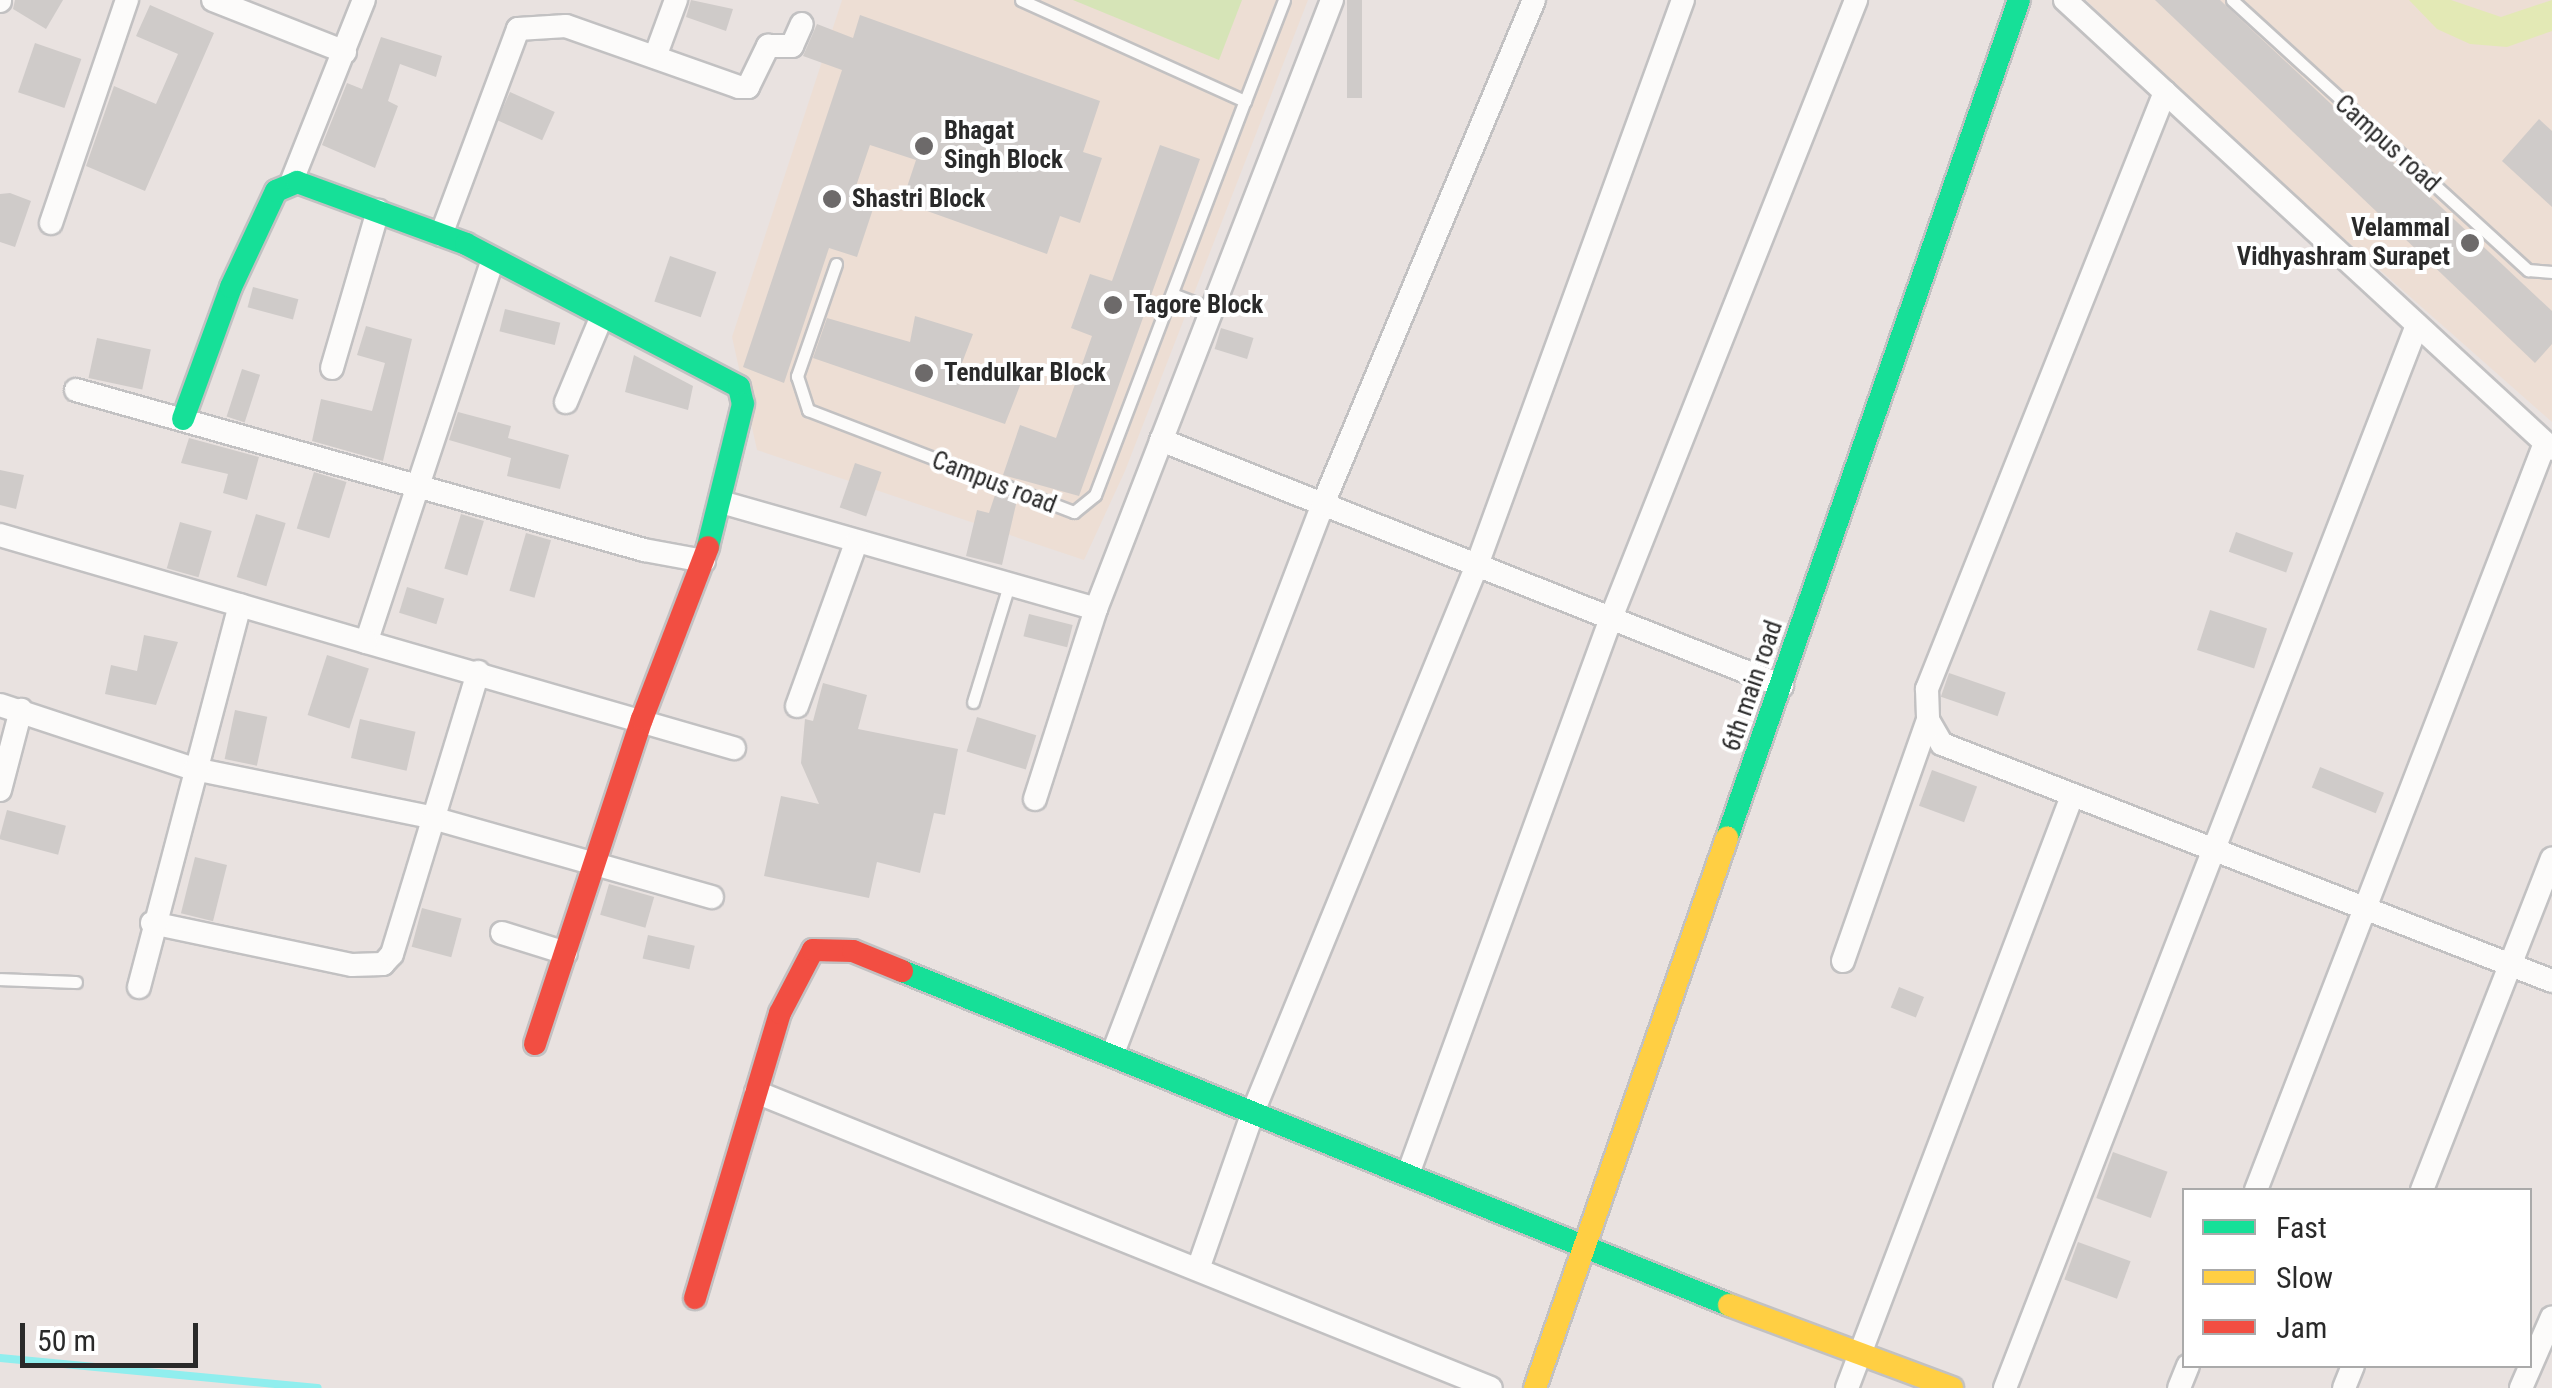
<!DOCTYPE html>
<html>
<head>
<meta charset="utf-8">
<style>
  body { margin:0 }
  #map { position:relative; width:2552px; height:1388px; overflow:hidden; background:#e9e2e0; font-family:"Roboto Condensed",sans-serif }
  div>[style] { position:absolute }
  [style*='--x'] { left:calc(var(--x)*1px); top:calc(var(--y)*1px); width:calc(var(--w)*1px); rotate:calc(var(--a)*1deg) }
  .education>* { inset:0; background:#edded4 }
  .green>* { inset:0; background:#d6e4b7 }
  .pitch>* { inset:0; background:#e3e9b5 }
  .stream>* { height:8px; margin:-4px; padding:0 4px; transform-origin:4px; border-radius:4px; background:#90eeee }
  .building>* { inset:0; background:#cfcbc9; transform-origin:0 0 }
  .roads { filter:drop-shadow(2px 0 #c2c1c2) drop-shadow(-2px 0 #c2c1c2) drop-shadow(0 2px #c2c1c2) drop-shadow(0 -2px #c2c1c2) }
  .lane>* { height:11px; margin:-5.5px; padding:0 5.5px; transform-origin:5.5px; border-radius:5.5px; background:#fcfbfa }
  .street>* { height:22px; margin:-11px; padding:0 11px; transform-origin:11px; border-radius:11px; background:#fcfbfa }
  .fast>* { height:22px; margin:-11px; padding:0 11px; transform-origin:11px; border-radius:11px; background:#16e098 }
  .slow>* { height:22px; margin:-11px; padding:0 11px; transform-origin:11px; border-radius:11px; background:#ffcf43 }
  .jam>* { height:22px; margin:-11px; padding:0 11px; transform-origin:11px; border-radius:11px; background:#f24e42 }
  .dots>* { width:28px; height:28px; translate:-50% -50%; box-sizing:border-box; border:5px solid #fff; border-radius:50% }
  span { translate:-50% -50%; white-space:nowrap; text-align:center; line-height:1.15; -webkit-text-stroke:8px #fff; paint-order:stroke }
  .poi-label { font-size:25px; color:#2a2a2a; font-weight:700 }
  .left { translate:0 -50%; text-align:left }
  .right { translate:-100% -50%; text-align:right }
  .street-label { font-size:25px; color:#2a2a2a }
  .legend { position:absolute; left:2182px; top:1188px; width:350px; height:180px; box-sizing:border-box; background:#fff; border:2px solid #aaa; margin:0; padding:12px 18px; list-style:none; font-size:30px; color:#2a2a2a }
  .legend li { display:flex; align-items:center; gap:20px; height:50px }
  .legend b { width:50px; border:2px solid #aaa }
  .scale { position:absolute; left:20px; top:1323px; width:178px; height:45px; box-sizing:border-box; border:5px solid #2a2a2a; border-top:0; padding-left:12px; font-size:30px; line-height:35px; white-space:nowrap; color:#2a2a2a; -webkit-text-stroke:8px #fff; paint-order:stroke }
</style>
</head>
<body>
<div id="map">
  <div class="education">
    <i style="clip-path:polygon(842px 0,1308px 0,1125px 471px,1084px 560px,757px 450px,732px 337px)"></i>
    <i style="clip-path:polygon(2086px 0,2552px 0,2552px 422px,2279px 181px)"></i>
  </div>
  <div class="green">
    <i style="clip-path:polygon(1073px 0,1242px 0,1219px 60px)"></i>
  </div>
  <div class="pitch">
    <i style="clip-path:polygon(2409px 0,2451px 0,2501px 17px,2552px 0,2552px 31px,2507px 47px,2470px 44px,2437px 29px)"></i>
  </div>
  <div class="stream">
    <i style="--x:0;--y:1358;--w:319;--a:5.4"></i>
  </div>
  <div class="building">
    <i style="clip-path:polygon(15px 0,63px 0,46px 29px,13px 9px)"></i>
    <i style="clip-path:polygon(691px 0,733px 9px,726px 31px,686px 17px)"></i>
    <i style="left:1347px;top:0;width:15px;height:98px"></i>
    <i style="clip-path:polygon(2155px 0,2220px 0,2552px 311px,2552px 344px,2535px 363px)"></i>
    <i style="clip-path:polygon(150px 5px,214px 33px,145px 191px,86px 166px,114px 86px,156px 104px,178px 54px,136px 36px)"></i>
    <i style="clip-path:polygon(860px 15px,1100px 101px,1083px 152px,1102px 158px,1080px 223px,1060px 216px,1047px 254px,902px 202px,916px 160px,870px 145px,853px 195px,875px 203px,857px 257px,829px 248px,784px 383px,743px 367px,842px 70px,803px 56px,817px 24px,853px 38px)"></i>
    <i style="clip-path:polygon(381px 37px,442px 56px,436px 77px,400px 64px,388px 101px,398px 106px,375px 168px,322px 145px,347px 83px,362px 89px)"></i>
    <i style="left:35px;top:43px;width:49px;height:52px;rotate:19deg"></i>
    <i style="left:510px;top:92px;width:49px;height:31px;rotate:24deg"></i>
    <i style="clip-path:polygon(2539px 119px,2552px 131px,2552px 207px,2502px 161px)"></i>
    <i style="clip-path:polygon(1160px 145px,1200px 159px,1079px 496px,1003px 475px,1020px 425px,1056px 438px,1092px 336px,1071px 328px,1090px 274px,1112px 281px)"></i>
    <i style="clip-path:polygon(10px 193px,31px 201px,15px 247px,0 242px,0 194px)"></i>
    <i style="left:670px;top:256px;width:49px;height:48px;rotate:19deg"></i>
    <i style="left:253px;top:287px;width:47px;height:21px;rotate:15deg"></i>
    <i style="left:505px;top:309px;width:57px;height:23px;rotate:14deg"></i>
    <i style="clip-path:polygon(915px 316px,973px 334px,962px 363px,1021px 383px,1005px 424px,813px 358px,827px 318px,910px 342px)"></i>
    <i style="clip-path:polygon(366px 326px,412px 339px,383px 461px,312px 441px,321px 399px,372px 411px,385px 363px,357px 355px)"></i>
    <i style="left:1221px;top:328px;width:34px;height:22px;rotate:17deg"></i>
    <i style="left:97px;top:338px;width:55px;height:41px;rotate:12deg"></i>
    <i style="clip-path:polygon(634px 355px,693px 386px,688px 410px,625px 392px)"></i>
    <i style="left:242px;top:369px;width:19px;height:50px;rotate:18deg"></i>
    <i style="clip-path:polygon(458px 412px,511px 426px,508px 438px,569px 455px,560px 489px,507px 476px,511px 458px,449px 440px)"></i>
    <i style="clip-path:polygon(189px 438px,259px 457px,247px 500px,223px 493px,228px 474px,181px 463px)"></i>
    <i style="left:855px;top:463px;width:28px;height:47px;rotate:19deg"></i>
    <i style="clip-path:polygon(0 470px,24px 475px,16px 509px,0 505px)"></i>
    <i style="left:314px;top:472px;width:34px;height:59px;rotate:17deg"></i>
    <i style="clip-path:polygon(996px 492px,1017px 500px,1002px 565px,966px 556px,977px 510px,989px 513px)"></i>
    <i style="left:256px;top:514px;width:31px;height:66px;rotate:17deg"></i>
    <i style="left:461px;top:514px;width:24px;height:57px;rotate:17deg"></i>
    <i style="left:180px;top:522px;width:33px;height:48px;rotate:16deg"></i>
    <i style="left:2236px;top:532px;width:61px;height:21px;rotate:20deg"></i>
    <i style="left:526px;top:533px;width:26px;height:60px;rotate:16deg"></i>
    <i style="left:407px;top:587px;width:39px;height:27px;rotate:17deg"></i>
    <i style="left:2210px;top:610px;width:60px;height:42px;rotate:18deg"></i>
    <i style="left:1029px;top:614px;width:45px;height:23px;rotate:14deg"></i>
    <i style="clip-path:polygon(144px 635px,178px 642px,156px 705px,105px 694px,111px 665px,137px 671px)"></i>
    <i style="left:327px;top:655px;width:44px;height:63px;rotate:18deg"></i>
    <i style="left:1949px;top:673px;width:60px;height:25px;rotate:19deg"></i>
    <i style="clip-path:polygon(823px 683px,867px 695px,858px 729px,958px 749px,945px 815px,934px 813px,920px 873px,877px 862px,869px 898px,764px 876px,781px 796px,819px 804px,801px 763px,805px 719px,813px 721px)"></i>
    <i style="left:235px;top:710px;width:33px;height:50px;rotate:12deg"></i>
    <i style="left:977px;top:717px;width:62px;height:36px;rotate:17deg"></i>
    <i style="left:360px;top:719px;width:57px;height:40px;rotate:13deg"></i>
    <i style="left:2320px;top:767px;width:69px;height:22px;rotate:22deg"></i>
    <i style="left:1932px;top:770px;width:48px;height:38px;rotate:20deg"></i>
    <i style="left:7px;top:810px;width:61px;height:30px;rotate:15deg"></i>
    <i style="left:195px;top:857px;width:33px;height:58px;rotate:14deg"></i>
    <i style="left:609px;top:884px;width:47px;height:32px;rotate:16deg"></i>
    <i style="left:422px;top:908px;width:41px;height:40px;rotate:15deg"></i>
    <i style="left:648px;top:935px;width:48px;height:24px;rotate:13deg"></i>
    <i style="left:1899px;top:987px;width:27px;height:22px;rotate:22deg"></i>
    <i style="left:2113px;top:1152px;width:58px;height:49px;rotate:20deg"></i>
    <i style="left:2078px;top:1242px;width:56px;height:40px;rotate:20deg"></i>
  </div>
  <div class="roads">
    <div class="lane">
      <i style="--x:1021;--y:0;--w:246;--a:24.3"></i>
      <i style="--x:1245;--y:101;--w:108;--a:-68.9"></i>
      <i style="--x:2232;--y:0;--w:401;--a:42.4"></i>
      <i style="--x:2528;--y:270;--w:24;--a:5"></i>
      <i style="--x:836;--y:264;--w:119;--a:109.2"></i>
      <i style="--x:797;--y:376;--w:36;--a:72"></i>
      <i style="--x:808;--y:410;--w:285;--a:21"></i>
      <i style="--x:1074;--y:512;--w:27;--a:-39"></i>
      <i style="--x:1095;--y:495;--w:422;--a:-69.2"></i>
      <i style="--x:1172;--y:294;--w:43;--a:20.6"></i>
      <i style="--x:973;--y:702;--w:119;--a:-72.9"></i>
      <i style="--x:0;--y:979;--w:76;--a:2.3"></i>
    </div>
    <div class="street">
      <i style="--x:213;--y:0;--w:142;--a:21.5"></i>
      <i style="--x:2065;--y:0;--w:662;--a:42.68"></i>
      <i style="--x:0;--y:1;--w:1;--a:-90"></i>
      <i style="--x:655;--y:57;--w:61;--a:-69.8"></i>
      <i style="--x:2165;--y:92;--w:643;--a:111.74"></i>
      <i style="--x:1927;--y:689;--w:31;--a:88"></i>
      <i style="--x:1928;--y:720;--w:28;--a:60"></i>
      <i style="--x:1942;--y:744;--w:654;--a:21.23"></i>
      <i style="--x:291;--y:183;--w:197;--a:-68.3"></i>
      <i style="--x:51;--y:223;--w:236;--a:-71.2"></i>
      <i style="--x:441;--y:235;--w:220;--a:-69.5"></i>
      <i style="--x:518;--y:29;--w:48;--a:-3.6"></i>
      <i style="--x:566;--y:26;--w:183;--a:19.4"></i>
      <i style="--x:739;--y:87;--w:9;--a:0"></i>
      <i style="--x:748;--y:87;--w:46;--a:-64"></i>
      <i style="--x:768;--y:46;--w:24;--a:0"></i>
      <i style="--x:792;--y:46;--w:24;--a:-66"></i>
      <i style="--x:492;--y:262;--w:400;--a:108.3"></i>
      <i style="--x:366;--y:642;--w:383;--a:16.1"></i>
      <i style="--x:332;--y:368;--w:164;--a:-73.7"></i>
      <i style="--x:76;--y:390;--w:590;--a:15.73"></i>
      <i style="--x:644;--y:550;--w:61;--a:10.4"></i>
      <i style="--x:566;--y:402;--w:93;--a:-67.3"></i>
      <i style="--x:1161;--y:440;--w:668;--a:21.61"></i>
      <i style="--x:721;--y:502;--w:390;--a:15.9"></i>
      <i style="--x:0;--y:535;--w:381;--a:16.3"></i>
      <i style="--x:0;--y:705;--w:204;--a:18.3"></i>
      <i style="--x:194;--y:769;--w:240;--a:11.5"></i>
      <i style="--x:429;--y:817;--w:294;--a:15.8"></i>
      <i style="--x:797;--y:706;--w:173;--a:-70.1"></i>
      <i style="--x:0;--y:790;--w:83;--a:-75.3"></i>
      <i style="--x:1035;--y:799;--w:200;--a:-72.2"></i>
      <i style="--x:1096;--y:609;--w:653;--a:-68.82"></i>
      <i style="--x:152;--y:923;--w:204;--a:11.9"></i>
      <i style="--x:352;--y:965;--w:31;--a:-2"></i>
      <i style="--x:383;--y:964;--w:13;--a:-48"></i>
      <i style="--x:392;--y:954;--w:295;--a:-73"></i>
      <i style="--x:502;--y:933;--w:67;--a:17.4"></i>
      <i style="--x:1843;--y:961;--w:256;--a:-70.6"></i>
      <i style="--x:139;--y:987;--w:395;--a:-75.2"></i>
      <i style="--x:1113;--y:1053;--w:588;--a:-69.07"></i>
      <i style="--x:1323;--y:504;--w:546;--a:-67.28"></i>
      <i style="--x:756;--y:1092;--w:792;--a:21.94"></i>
      <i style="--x:1408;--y:1174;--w:592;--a:-69.94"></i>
      <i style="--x:1611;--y:618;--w:665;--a:-68.37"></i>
      <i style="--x:2256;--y:1190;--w:801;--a:-68.85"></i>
      <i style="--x:2422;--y:1190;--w:356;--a:-68.6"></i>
      <i style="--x:1198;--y:1269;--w:166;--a:-70.7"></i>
      <i style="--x:1253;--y:1112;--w:591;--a:-67.73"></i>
      <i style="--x:1477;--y:565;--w:601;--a:-69.97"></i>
      <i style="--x:1847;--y:1388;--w:633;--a:-69.19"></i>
      <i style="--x:2005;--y:1388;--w:1140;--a:-68.81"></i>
      <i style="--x:2179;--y:1388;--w:24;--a:-68"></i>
      <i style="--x:2344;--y:1388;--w:24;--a:-68"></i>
      <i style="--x:2521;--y:1388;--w:77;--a:-66.4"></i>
    </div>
    <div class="fast">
      <i style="--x:183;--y:419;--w:140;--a:-70"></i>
      <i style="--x:231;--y:287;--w:106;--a:-64.9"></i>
      <i style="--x:276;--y:191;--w:23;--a:-23"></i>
      <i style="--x:297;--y:182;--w:180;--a:20.1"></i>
      <i style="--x:466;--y:244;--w:308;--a:27.6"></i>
      <i style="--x:739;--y:387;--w:17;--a:77"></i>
      <i style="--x:743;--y:404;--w:147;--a:103.8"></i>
      <i style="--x:1727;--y:838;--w:887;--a:-70.79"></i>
      <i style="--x:902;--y:971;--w:892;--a:21.99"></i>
    </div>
    <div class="slow">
      <i style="--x:1729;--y:1305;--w:238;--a:20.4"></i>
      <i style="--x:1535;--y:1388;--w:583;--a:-70.76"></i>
    </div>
    <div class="jam">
      <i style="--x:535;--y:1044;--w:342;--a:-71.8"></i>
      <i style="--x:642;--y:719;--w:184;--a:-69"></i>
      <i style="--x:695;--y:1298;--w:297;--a:-73.4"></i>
      <i style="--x:780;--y:1013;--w:71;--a:-62.4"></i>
      <i style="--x:813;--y:950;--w:40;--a:1.4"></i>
      <i style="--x:853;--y:951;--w:53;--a:22.2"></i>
    </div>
  </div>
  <div class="dots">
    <i style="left:924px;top:146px;background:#6d6a6a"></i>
    <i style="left:832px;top:199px;background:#6d6a6a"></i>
    <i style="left:2470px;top:243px;background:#6d6a6a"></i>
    <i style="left:1113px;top:305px;background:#6d6a6a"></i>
    <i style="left:924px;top:373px;background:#6d6a6a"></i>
  </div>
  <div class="poi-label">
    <span class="left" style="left:944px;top:146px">Bhagat<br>Singh Block</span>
    <span class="left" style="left:852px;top:199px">Shastri Block</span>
    <span class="right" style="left:2450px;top:243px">Velammal<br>Vidhyashram Surapet</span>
    <span class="left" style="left:1133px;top:305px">Tagore Block</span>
    <span class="left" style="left:944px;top:373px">Tendulkar Block</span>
  </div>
  <div class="street-label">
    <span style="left:2387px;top:144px;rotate:42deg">Campus road</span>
    <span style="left:994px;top:483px;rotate:21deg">Campus road</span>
    <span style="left:1753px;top:686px;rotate:-71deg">6th main road</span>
  </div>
  <ul class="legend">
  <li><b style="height:12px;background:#16e098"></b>Fast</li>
  <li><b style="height:12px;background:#ffcf43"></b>Slow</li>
  <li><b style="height:12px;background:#f24e42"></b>Jam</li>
  </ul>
  <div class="scale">50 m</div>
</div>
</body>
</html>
